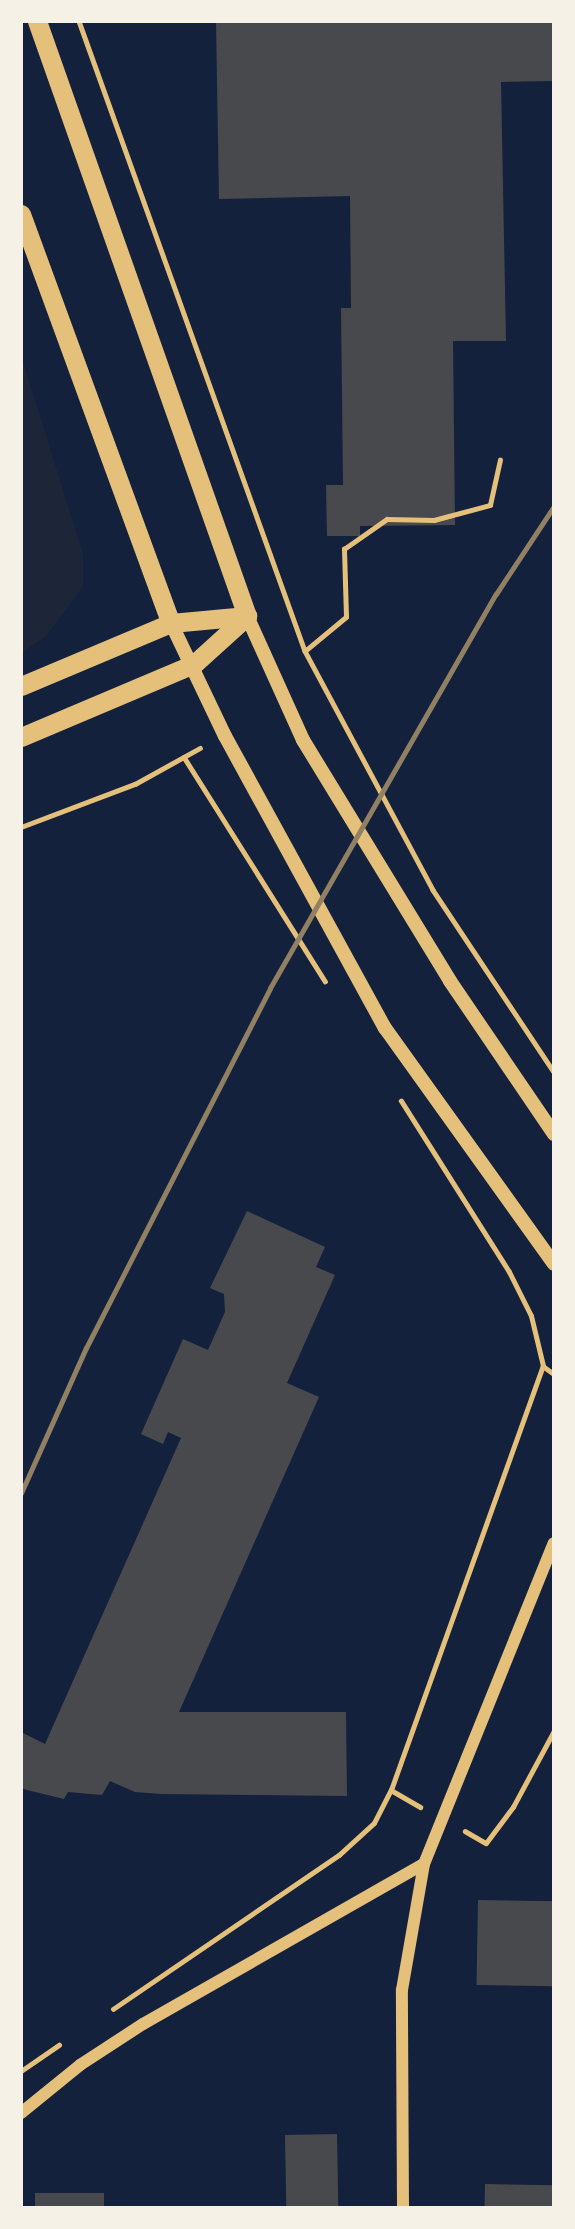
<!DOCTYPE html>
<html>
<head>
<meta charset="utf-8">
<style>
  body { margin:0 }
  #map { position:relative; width:575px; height:2229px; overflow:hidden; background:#14213d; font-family:"Roboto Serif",serif }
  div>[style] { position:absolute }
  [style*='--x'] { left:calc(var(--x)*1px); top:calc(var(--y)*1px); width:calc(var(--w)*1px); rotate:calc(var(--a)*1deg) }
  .green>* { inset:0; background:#1d2539 }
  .building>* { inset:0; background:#48494c; transform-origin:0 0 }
  .path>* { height:4.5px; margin:-2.25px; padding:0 2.25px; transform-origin:2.25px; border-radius:2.25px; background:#e5c07b }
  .tertiary>* { height:12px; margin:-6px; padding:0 6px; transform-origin:6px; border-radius:6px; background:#e5c07b }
  .secondary>* { height:14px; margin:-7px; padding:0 7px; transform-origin:7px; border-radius:7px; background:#e5c07b }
  .trunk>* { height:19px; margin:-9.5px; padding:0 9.5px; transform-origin:9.5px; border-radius:9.5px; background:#e5c07b }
  .rail>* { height:5px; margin:-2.5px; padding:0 2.5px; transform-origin:2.5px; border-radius:2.5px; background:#918062 }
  span { translate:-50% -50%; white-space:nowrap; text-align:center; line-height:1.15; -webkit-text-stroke:7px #f6f1e7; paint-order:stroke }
  .frame { position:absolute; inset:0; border:23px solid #f6f1e7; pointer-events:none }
</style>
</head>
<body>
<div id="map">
  <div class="green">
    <i style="clip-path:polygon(21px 355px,83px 554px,83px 587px,46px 636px,21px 654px)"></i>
  </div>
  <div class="building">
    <i style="clip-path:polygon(216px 21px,554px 21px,554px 81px,501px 82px,506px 341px,453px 341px,455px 525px,360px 526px,360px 536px,327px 536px,326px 485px,343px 485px,341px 308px,351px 308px,350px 196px,219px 199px)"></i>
    <i style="clip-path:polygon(247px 1211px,325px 1247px,316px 1267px,335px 1275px,287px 1383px,319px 1397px,179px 1712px,346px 1712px,347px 1796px,161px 1794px,135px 1792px,110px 1781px,102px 1795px,68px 1792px,64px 1799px,27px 1790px,21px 1788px,21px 1732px,45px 1744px,181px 1438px,168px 1432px,163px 1444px,141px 1434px,183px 1339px,208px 1350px,225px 1312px,224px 1294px,210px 1288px)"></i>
    <i style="left:478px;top:1900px;width:76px;height:85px;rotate:1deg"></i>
    <i style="left:337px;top:2134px;width:74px;height:52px;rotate:89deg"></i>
    <i style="left:485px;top:2184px;width:69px;height:24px;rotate:1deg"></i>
    <i style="left:35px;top:2193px;width:69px;height:15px"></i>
  </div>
  <div class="path">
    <i style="--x:79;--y:21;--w:669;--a:70.27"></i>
    <i style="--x:305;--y:651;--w:271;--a:61.8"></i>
    <i style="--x:433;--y:890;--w:219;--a:56.4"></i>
    <i style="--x:305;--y:651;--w:53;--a:-39.7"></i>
    <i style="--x:346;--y:617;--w:68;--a:-91.7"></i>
    <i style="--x:344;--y:549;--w:52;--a:-34.9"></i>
    <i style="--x:387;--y:519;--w:47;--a:1.2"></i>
    <i style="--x:434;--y:520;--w:58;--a:-15"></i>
    <i style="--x:490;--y:505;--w:46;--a:-77.5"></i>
    <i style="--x:184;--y:757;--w:265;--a:57.8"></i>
    <i style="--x:21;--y:827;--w:122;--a:-20.7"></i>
    <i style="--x:135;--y:784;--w:74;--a:-29"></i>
    <i style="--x:543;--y:1366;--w:14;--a:36"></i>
    <i style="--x:391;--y:1790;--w:34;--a:30"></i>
    <i style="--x:465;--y:1831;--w:24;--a:30"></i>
    <i style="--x:486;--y:1843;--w:45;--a:-53.1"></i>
    <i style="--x:513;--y:1807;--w:86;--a:-61.7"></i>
    <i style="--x:113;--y:2009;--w:273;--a:-34.3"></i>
    <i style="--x:339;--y:1855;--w:47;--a:-42.4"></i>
    <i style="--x:374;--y:1823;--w:37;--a:-63"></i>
    <i style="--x:391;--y:1790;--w:450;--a:-70.3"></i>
    <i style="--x:543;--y:1366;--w:51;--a:-103.5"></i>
    <i style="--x:531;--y:1316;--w:49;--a:-116.6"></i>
    <i style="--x:509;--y:1272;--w:202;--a:-122.3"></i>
    <i style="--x:21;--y:2071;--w:46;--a:-34.4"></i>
  </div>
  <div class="tertiary">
    <i style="--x:21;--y:2113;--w:76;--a:-39.1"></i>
    <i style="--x:80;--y:2065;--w:75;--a:-33.1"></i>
    <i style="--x:143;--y:2024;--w:323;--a:-29.7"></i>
    <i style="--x:403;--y:2208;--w:218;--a:-90.3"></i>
    <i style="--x:402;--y:1990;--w:128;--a:-80.1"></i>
    <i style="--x:424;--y:1864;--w:346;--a:-68"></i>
  </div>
  <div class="secondary">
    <i style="--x:247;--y:616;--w:136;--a:65.7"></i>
    <i style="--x:303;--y:740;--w:282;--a:58.6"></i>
    <i style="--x:450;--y:981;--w:185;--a:55.8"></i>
    <i style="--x:171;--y:623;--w:125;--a:64.5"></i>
    <i style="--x:225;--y:736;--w:333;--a:61.3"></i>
    <i style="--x:385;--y:1028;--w:290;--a:54.4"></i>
  </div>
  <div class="trunk">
    <i style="--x:37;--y:21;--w:631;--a:70.56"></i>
    <i style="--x:21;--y:214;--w:436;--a:69.9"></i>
    <i style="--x:21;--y:686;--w:163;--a:-22.8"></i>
    <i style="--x:171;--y:623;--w:76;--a:-5.3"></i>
    <i style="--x:21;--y:737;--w:188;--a:-22.9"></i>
    <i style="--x:194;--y:664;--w:72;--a:-42.2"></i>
  </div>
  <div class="rail">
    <i style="--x:21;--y:1493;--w:159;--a:-65.9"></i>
    <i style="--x:86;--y:1348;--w:404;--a:-62.9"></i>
    <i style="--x:270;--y:988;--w:454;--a:-60.2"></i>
    <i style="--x:496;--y:594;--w:105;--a:-56.6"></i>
  </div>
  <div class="frame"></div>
</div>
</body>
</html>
